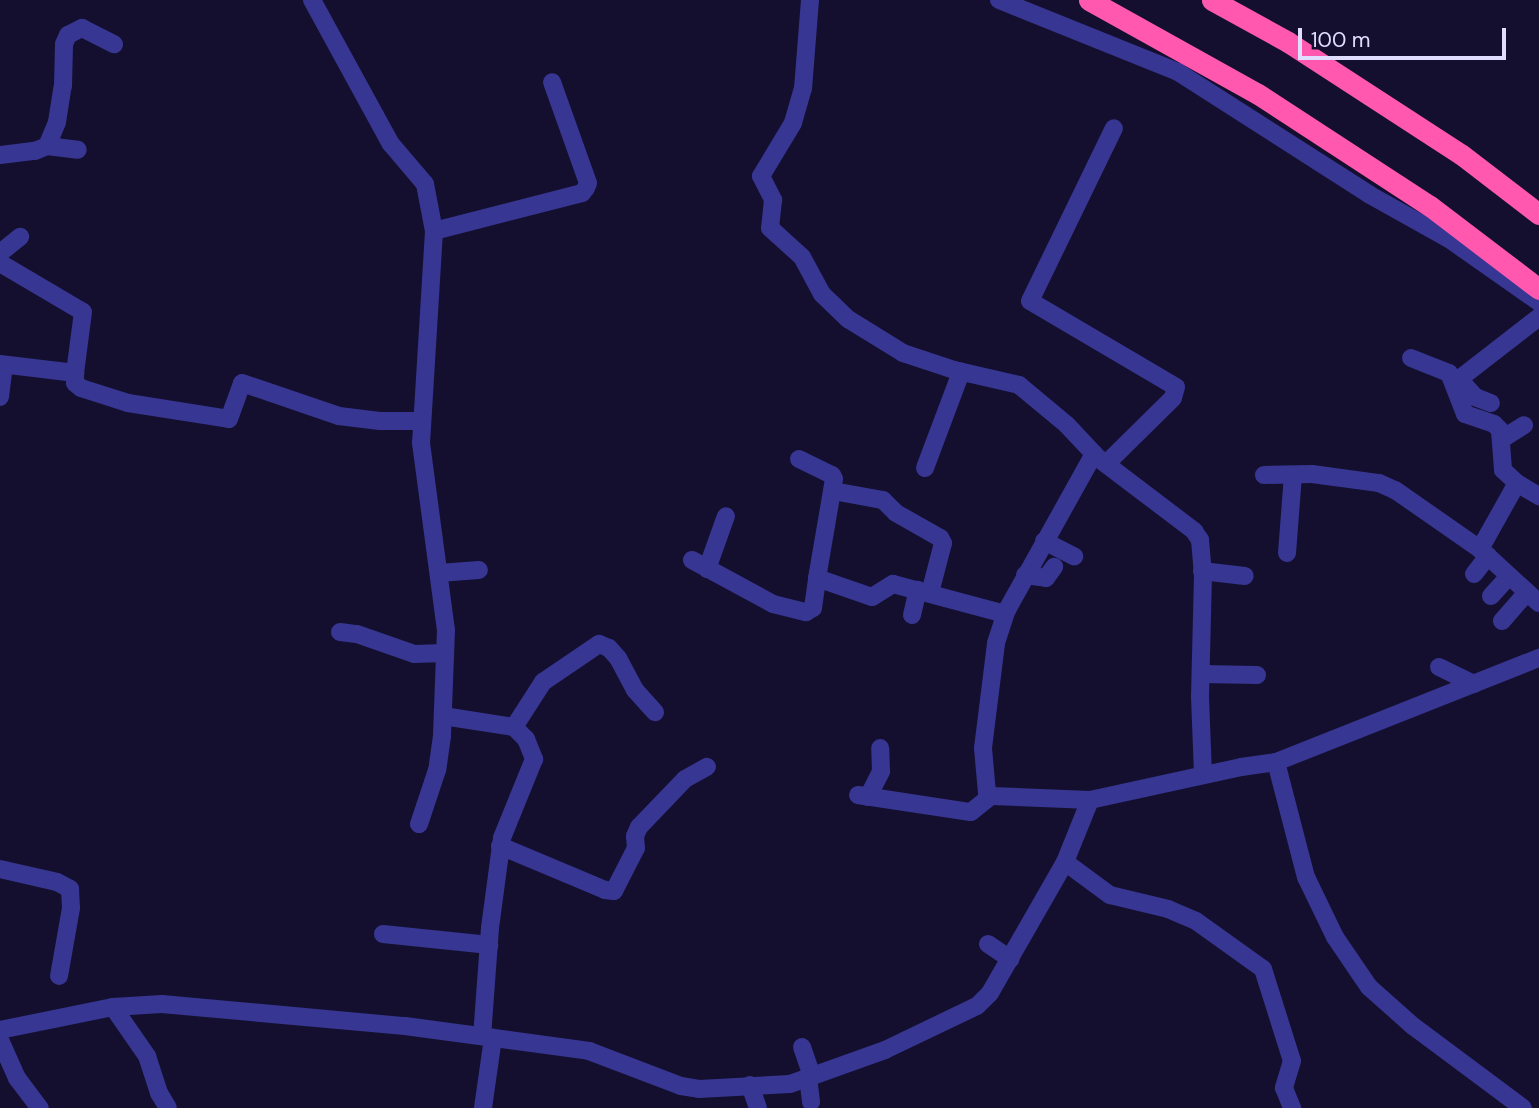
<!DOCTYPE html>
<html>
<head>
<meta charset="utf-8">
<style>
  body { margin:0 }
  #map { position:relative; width:1539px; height:1108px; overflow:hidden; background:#140f2f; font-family:"DM Sans",sans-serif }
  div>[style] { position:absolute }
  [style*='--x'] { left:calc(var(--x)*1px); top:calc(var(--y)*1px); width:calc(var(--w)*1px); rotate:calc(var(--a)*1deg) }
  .minor>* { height:18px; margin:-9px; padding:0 9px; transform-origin:9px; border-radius:9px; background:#373692 }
  .highway>* { height:21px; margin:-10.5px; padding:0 10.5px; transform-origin:10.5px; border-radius:10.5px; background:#ff58ae }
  span { translate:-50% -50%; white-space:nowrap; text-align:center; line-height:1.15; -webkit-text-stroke:6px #140f2f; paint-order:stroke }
  .scale { position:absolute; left:1298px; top:28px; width:208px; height:32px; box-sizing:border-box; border:4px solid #e0ddff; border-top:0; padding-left:9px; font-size:21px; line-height:24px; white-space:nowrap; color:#e0ddff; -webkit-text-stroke:5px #140f2f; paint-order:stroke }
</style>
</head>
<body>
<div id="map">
  <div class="minor">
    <i style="--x:312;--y:0;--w:164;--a:61.3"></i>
    <i style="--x:391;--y:144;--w:52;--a:49.6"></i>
    <i style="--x:425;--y:184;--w:48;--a:79.2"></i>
    <i style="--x:434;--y:231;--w:212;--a:93.5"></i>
    <i style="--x:421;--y:443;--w:189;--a:82.4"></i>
    <i style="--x:446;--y:630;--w:106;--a:92.2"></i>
    <i style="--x:442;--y:736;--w:34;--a:98"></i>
    <i style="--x:437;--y:770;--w:57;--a:108.4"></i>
    <i style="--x:810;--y:0;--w:88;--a:94.5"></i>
    <i style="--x:803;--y:88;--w:36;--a:106"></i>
    <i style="--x:793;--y:123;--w:62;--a:121.1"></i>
    <i style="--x:761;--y:176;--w:27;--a:63"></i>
    <i style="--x:773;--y:200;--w:28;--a:96"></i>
    <i style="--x:770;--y:228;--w:43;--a:42.2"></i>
    <i style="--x:802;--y:257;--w:42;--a:61.6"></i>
    <i style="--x:822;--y:294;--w:36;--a:44"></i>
    <i style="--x:848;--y:319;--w:65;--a:31.7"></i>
    <i style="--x:903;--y:353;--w:54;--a:18.4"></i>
    <i style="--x:954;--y:370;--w:67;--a:13"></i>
    <i style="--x:1019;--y:385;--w:62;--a:39.8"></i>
    <i style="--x:1067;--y:425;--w:45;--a:46.8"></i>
    <i style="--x:1098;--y:458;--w:121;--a:37.2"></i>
    <i style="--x:1194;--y:531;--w:11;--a:56"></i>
    <i style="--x:1200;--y:540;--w:34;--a:85"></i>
    <i style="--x:1203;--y:574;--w:123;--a:91.4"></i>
    <i style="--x:1200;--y:697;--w:77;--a:87.8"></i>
    <i style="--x:999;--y:0;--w:193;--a:21.9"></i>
    <i style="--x:1178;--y:72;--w:228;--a:32.6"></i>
    <i style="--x:1370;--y:195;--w:90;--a:29.1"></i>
    <i style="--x:1449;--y:239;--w:110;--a:35"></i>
    <i style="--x:47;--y:146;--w:26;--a:-67"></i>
    <i style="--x:57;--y:122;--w:36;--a:-81"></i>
    <i style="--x:63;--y:86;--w:42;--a:-88.6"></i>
    <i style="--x:64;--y:44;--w:10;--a:-66"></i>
    <i style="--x:68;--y:35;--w:16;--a:-27"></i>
    <i style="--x:82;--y:28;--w:36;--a:27"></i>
    <i style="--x:0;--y:155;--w:35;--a:-7"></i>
    <i style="--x:35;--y:151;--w:13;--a:-23"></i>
    <i style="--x:47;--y:146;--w:31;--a:7"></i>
    <i style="--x:434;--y:231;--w:153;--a:-14.4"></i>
    <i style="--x:582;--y:193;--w:6;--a:-51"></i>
    <i style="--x:586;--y:188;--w:5;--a:-68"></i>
    <i style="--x:588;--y:183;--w:107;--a:-109.6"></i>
    <i style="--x:0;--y:253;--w:26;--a:-39"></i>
    <i style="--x:0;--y:263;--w:96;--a:30.6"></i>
    <i style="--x:83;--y:312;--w:62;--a:97.5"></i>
    <i style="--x:75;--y:373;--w:10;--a:90"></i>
    <i style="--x:75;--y:383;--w:8;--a:40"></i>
    <i style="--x:81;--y:388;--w:49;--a:17.7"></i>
    <i style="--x:128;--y:403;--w:102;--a:9"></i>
    <i style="--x:229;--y:419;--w:38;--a:-70"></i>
    <i style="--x:242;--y:383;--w:102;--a:18.8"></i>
    <i style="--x:339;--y:416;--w:41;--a:7"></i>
    <i style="--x:380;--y:421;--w:41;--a:0"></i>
    <i style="--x:1411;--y:358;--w:41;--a:21.5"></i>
    <i style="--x:1449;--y:373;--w:44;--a:68.7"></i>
    <i style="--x:1465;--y:414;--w:31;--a:19"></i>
    <i style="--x:1494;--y:424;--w:8;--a:45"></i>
    <i style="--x:1500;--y:430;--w:40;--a:85.7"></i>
    <i style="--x:1503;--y:470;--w:19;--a:43"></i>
    <i style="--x:1517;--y:483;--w:76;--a:119.3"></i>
    <i style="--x:1480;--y:549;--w:80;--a:42.5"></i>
    <i style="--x:0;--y:364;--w:76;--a:6.8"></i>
    <i style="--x:1459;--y:379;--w:24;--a:48"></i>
    <i style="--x:1475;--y:397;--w:17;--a:21"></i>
    <i style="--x:1454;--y:383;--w:108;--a:-37.8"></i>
    <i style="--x:0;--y:397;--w:32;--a:-83"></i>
    <i style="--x:1502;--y:439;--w:26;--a:-32"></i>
    <i style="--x:799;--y:459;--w:37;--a:26"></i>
    <i style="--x:832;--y:475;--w:4;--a:63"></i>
    <i style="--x:834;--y:479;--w:100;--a:99.7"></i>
    <i style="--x:1106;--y:464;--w:94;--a:-44.6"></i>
    <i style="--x:1173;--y:398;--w:11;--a:-75"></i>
    <i style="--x:1176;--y:387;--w:169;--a:-149.5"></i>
    <i style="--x:1030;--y:301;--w:192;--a:-64.1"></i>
    <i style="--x:925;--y:468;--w:103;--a:-69.4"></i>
    <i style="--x:1264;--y:475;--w:48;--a:-1.2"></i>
    <i style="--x:1312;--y:474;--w:68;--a:7.7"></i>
    <i style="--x:1379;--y:483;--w:17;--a:24"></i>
    <i style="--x:1395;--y:490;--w:103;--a:34.8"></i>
    <i style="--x:1517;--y:483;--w:26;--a:31"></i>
    <i style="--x:833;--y:491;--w:51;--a:10.2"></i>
    <i style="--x:883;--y:500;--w:18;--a:45"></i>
    <i style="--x:896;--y:513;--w:51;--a:29.6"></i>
    <i style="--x:940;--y:538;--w:6;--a:59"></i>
    <i style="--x:943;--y:543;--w:52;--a:104.6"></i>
    <i style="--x:1044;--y:541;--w:34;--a:27"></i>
    <i style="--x:1287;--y:553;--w:78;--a:-85.6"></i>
    <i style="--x:692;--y:560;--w:92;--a:28.5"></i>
    <i style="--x:773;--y:604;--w:34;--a:14"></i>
    <i style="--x:806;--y:612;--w:8;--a:-30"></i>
    <i style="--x:813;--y:608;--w:30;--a:-82"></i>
    <i style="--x:817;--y:578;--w:58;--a:19.1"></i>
    <i style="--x:872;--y:597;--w:25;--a:-32"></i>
    <i style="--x:893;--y:584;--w:116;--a:15"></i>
    <i style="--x:707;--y:569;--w:56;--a:-70.3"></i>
    <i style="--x:1202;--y:571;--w:43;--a:6.6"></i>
    <i style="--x:439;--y:573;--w:40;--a:-4.3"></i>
    <i style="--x:1474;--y:574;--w:23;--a:-52"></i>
    <i style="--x:1025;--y:575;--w:21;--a:8"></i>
    <i style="--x:1046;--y:578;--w:14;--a:-54"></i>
    <i style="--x:1491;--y:596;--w:27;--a:-48"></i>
    <i style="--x:912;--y:615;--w:26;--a:-77"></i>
    <i style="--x:1502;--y:621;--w:38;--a:-49"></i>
    <i style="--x:340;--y:632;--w:17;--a:7"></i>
    <i style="--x:357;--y:634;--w:60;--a:19.3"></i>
    <i style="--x:414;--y:654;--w:31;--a:-2"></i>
    <i style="--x:1439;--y:667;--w:39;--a:26"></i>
    <i style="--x:1201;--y:674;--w:56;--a:1"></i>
    <i style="--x:443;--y:716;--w:72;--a:8.8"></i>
    <i style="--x:514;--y:727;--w:17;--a:45"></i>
    <i style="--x:526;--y:739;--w:22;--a:68"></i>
    <i style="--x:534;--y:759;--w:85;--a:112.1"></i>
    <i style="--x:502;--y:838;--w:91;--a:97.6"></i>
    <i style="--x:490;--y:928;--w:108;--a:94.2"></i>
    <i style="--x:514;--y:727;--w:54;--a:-57.2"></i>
    <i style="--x:543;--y:682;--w:68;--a:-34.2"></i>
    <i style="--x:599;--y:644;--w:11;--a:22"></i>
    <i style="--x:609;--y:648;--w:13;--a:48"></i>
    <i style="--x:618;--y:658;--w:36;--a:62"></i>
    <i style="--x:635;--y:690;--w:30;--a:48"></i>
    <i style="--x:1276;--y:762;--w:119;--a:75.4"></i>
    <i style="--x:1306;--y:877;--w:67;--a:64.2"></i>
    <i style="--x:1335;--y:937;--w:60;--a:55.8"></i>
    <i style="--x:1369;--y:987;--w:59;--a:41.6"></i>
    <i style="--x:1413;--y:1026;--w:137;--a:36.7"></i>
    <i style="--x:858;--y:795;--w:114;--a:8.6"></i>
    <i style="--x:971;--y:812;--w:26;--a:-39"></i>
    <i style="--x:868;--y:797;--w:29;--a:-63"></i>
    <i style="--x:881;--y:771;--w:23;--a:-92"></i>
    <i style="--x:1090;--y:800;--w:99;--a:-177.7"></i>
    <i style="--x:991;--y:796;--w:5;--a:-143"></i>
    <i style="--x:987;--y:793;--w:45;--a:-95.1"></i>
    <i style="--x:983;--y:748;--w:106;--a:-82.9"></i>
    <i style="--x:996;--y:643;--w:35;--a:-72"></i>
    <i style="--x:1007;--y:610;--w:179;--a:-60.9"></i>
    <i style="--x:500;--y:846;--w:114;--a:22.7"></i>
    <i style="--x:605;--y:890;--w:9;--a:6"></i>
    <i style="--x:614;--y:891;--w:48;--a:-62.9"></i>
    <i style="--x:636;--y:848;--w:12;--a:-95"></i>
    <i style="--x:635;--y:836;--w:10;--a:-66"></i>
    <i style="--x:639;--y:827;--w:66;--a:-46.2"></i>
    <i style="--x:685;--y:779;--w:25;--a:-29"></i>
    <i style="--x:1065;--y:862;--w:56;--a:36.3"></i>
    <i style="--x:1110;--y:895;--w:60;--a:13.6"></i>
    <i style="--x:1168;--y:909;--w:30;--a:23"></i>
    <i style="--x:1196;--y:921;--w:82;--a:35.6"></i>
    <i style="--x:1263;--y:969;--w:96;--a:72.5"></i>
    <i style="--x:1292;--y:1061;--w:28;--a:107"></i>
    <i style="--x:1284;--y:1088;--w:22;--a:68"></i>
    <i style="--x:0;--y:869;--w:58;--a:12.8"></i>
    <i style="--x:57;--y:882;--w:15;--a:28"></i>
    <i style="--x:70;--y:889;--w:19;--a:87"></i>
    <i style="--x:71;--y:908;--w:69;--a:100"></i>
    <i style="--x:383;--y:934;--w:107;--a:5.9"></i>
    <i style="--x:988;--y:944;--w:27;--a:34"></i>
    <i style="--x:113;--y:1007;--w:60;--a:55.2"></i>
    <i style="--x:147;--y:1056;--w:39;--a:72"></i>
    <i style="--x:159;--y:1093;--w:17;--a:59"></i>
    <i style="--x:0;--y:1030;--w:115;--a:-11.5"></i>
    <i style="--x:113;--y:1007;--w:49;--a:-3.5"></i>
    <i style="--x:162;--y:1004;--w:244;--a:5.2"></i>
    <i style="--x:405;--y:1026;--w:186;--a:7.7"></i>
    <i style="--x:589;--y:1051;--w:98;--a:20.8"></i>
    <i style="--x:681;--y:1086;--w:18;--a:9"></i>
    <i style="--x:699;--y:1089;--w:91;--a:-3.1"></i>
    <i style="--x:790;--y:1084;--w:101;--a:-19.7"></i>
    <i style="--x:885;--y:1050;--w:102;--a:-25.6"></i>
    <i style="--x:977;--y:1006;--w:18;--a:-45"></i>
    <i style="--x:990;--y:993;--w:151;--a:-60.2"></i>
    <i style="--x:1065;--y:862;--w:67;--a:-68"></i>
    <i style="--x:1090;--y:800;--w:155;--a:-12.3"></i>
    <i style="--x:1241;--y:767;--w:35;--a:-8"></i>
    <i style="--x:1276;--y:762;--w:283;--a:-21.6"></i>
    <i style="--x:0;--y:1040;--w:42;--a:65.9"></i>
    <i style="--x:17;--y:1078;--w:38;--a:53"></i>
    <i style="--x:802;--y:1047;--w:31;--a:71"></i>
    <i style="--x:808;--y:1077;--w:25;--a:83"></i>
    <i style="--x:750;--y:1085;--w:24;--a:71"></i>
    <i style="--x:483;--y:1108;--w:71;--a:-81.9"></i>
  </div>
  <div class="highway">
    <i style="--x:1089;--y:0;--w:193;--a:29.1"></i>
    <i style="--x:1258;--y:94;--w:205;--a:33.1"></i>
    <i style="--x:1430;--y:206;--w:137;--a:37.3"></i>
    <i style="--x:1212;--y:0;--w:87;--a:28.9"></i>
    <i style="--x:1288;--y:42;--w:207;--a:33"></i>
    <i style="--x:1462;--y:155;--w:97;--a:37.5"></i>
  </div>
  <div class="scale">100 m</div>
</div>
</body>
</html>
